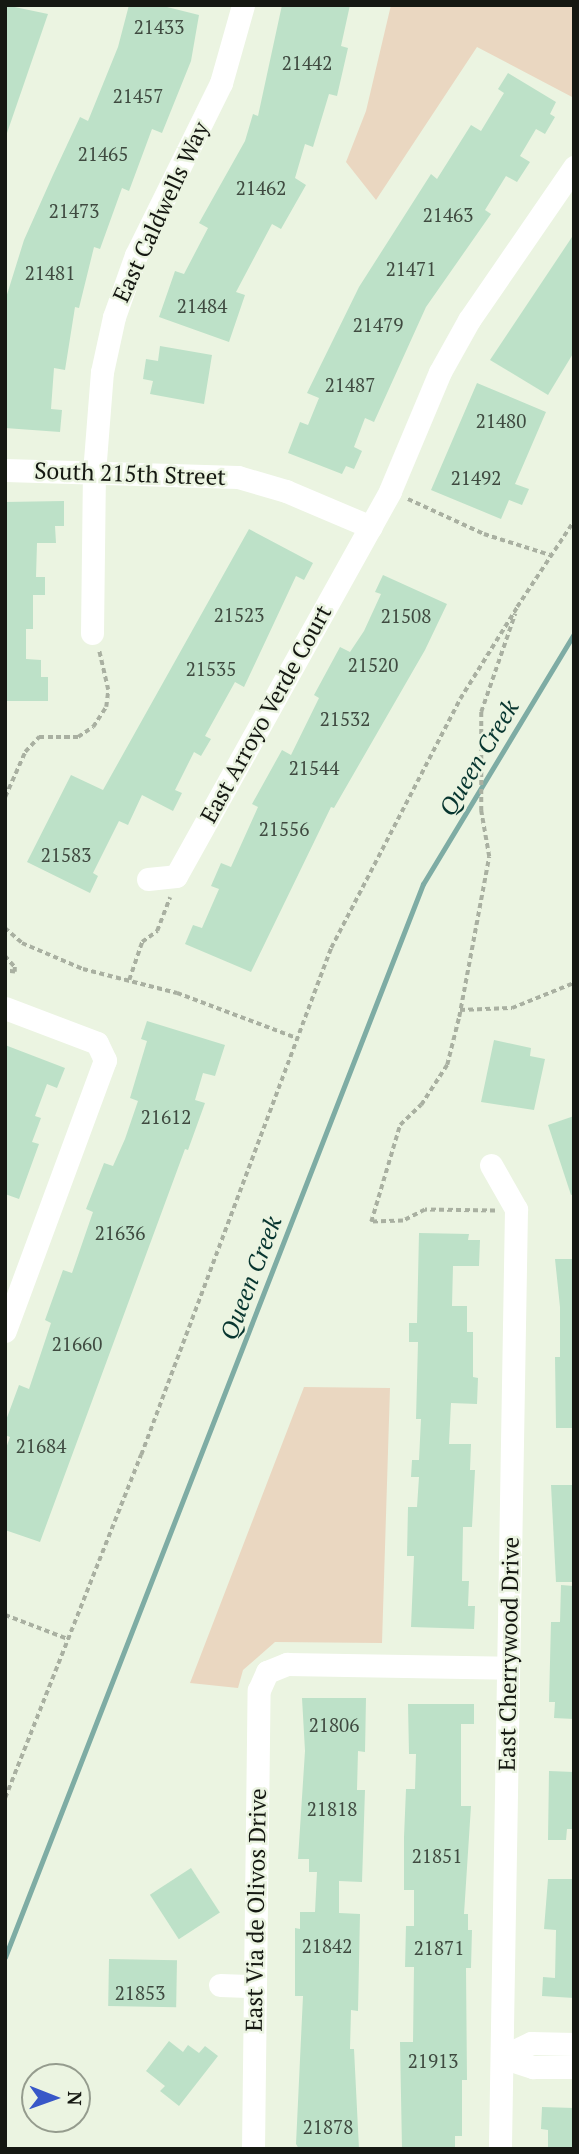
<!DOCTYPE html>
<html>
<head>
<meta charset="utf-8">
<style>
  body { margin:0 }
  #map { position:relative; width:579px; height:2154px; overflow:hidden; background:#ebf4e1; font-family:"PT Serif",serif }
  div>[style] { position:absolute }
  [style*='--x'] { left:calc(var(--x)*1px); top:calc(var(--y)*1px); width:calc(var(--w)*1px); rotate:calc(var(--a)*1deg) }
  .green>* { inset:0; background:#ead7c1 }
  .stream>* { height:5px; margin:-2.5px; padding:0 2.5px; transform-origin:2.5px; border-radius:2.5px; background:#7eaca4 }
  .building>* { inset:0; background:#bde1c8; transform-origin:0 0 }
  .path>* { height:3.5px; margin-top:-1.75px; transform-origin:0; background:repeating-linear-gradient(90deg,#a9b0a1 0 5px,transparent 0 8.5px) }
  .minor>* { height:23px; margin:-11.5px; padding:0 11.5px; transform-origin:11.5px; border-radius:11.5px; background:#fff }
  span { translate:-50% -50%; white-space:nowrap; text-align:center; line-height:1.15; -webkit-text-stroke:5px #ebf4e1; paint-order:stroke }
  .number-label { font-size:19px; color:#3f4a40 }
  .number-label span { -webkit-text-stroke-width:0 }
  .street-label { font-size:23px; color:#151812 }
  .water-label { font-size:24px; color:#07352f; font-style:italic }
  .frame { position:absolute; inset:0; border:7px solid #151812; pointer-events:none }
  .north { position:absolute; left:21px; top:2063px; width:70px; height:70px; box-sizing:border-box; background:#ebf4e1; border:2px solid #959c8e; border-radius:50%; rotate:91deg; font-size:19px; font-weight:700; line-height:28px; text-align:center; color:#151812 }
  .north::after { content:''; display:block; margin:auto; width:24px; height:32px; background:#3857c8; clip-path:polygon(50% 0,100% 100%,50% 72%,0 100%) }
</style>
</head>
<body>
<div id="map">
  <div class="green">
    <i style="clip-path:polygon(391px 5px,574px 5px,574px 98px,477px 47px,376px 200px,346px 162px,366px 111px)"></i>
    <i style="clip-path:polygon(304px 1387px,390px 1388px,382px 1643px,275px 1642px,243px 1670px,238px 1688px,190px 1683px)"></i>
  </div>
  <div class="stream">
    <i style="--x:5;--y:1957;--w:1152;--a:-68.72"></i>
    <i style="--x:423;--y:884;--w:292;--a:-58.9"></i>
  </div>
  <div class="building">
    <i style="clip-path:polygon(5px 5px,48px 14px,7px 133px,5px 132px)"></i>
    <i style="clip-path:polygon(129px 5px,159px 5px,199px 15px,191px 61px,162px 133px,152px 129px,129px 191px,122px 188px,100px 249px,94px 247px,79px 308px,75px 307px,65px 370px,54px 368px,51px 409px,62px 410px,60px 432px,5px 428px,5px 301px,24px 240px,53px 175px,80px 117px,88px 121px,118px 47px)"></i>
    <i style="clip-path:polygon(282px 5px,350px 5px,341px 46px,348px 48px,337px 96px,329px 94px,313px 147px,305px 144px,295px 178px,306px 185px,281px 229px,272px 224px,236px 292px,245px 295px,229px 342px,159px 317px,175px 271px,184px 274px,208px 228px,199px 223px,245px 141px,253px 114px,258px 116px)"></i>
    <i style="clip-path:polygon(508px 73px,556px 102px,550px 114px,555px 117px,545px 134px,536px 129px,520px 156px,530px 162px,517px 182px,506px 176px,485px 210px,491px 214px,426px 307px,374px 422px,365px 418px,354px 447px,362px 451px,354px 469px,346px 466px,342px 474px,288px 453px,300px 422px,308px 425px,319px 398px,307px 393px,359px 287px,431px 174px,437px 179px,471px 125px,481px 131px,504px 93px,498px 89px)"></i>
    <i style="clip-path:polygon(574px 234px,574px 352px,548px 395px,490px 360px)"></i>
    <i style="clip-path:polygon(160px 346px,212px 355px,204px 404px,150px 394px,153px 381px,143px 379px,146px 359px,158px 361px)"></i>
    <i style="clip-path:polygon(477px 383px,546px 412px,515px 484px,529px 489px,522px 505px,509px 500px,501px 519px,431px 490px)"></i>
    <i style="clip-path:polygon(64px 501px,64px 526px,55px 526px,56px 543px,37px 543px,36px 577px,45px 577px,45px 595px,33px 595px,33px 629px,26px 629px,26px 659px,41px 660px,41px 677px,48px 677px,48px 701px,5px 701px,5px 502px)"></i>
    <i style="clip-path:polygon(249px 529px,313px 563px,304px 580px,296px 576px,244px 687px,235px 682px,205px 736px,211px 739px,201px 756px,194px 752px,175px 790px,182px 793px,173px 811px,142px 795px,128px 825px,119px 821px,93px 873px,98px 876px,90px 893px,27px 862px,71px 775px,103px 790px)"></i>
    <i style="clip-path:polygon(383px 575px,447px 604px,425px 650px,334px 808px,331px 807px,251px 972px,185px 944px,193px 925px,202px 928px,219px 889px,211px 886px,221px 863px,231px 867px,258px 807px,252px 804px,282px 750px,291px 755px,319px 698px,314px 695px,340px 647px,350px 652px,364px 631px,381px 594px,375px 592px)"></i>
    <i style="clip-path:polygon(147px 1021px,225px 1045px,215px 1076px,203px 1073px,195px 1100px,205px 1103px,188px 1150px,185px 1149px,40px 1542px,5px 1530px,5px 1451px,10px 1437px,5px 1435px,5px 1423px,19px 1385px,29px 1389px,51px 1323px,45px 1320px,63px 1270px,72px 1273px,93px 1212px,86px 1209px,104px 1163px,113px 1166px,125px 1139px,138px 1101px,130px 1098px,147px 1041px,141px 1039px)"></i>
    <i style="clip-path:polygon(494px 1040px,531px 1048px,530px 1056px,545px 1059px,534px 1110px,481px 1102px)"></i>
    <i style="clip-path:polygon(5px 1045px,65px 1068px,57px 1088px,47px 1084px,35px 1116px,41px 1118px,32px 1142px,39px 1144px,19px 1199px,5px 1194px)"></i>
    <i style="clip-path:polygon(574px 1116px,574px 1194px,571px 1195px,548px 1125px)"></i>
    <i style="clip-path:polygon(419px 1233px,469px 1234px,468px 1240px,480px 1240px,479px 1266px,453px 1266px,452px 1306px,467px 1306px,467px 1332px,473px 1332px,473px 1377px,478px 1378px,477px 1404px,451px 1403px,449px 1444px,471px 1444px,470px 1470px,475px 1470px,472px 1527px,463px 1527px,462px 1581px,469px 1581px,468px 1606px,475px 1606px,474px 1629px,411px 1627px,414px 1556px,407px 1556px,408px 1507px,417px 1507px,419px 1477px,411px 1477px,412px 1460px,419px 1460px,421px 1419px,416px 1419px,418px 1342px,409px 1342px,409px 1323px,417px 1323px)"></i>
    <i style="clip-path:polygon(555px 1259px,574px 1259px,574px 1428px,556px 1428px,555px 1357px,560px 1357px,560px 1307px)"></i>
    <i style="clip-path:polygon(551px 1485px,574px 1485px,574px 1582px,556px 1582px)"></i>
    <i style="clip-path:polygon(561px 1585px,574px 1586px,574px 1719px,554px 1718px,555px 1702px,549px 1702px,551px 1622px,560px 1622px)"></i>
    <i style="clip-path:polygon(302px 1698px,366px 1698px,365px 1752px,358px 1751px,357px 1790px,365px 1790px,362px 1882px,339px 1881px,339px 1913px,360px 1914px,358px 2011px,351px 2010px,350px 2049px,354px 2049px,359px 2149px,299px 2149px,296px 2144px,303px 1996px,295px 1996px,295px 1928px,300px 1929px,300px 1912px,315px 1912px,317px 1872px,309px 1872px,309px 1859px,298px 1859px,305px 1751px)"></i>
    <i style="clip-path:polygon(408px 1704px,474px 1704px,474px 1724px,461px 1724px,461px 1806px,471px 1806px,464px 1914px,468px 1914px,468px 1930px,472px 1930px,471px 1968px,466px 1968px,467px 2080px,462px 2080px,462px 2136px,455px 2136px,455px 2149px,402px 2149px,400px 2042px,413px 2042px,414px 1967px,405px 1967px,406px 1926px,414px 1926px,414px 1890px,404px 1890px,404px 1837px,406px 1789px,415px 1789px,416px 1754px,409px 1754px)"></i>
    <i style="clip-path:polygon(549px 1771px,574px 1772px,574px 1829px,567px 1829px,566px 1840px,548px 1840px)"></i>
    <i style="left:191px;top:1868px;width:53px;height:49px;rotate:57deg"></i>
    <i style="clip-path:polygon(548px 1879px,574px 1879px,574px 1998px,542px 1996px,543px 1977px,555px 1978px,556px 1930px,544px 1929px)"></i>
    <i style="left:109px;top:1959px;width:68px;height:47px;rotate:1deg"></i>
    <i style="clip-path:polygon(169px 2041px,183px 2052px,188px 2045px,199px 2053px,205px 2046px,218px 2056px,179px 2106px,160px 2091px,165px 2086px,146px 2071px)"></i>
    <i style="clip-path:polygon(542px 2107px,574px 2108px,574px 2149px,548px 2149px,548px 2130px,541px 2129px)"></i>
  </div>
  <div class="path">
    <i style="--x:408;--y:499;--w:84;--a:24.7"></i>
    <i style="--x:484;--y:534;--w:69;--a:17.7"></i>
    <i style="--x:517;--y:607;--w:103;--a:-56.5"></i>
    <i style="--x:5;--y:797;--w:49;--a:-66"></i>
    <i style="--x:25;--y:752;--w:21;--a:-47"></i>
    <i style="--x:39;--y:737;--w:39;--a:0"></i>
    <i style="--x:78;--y:737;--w:18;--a:-34"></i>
    <i style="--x:93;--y:727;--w:24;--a:-57"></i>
    <i style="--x:106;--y:707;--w:17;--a:-83"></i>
    <i style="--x:108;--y:690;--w:40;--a:-103"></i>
    <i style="--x:5;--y:928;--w:23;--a:41"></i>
    <i style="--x:22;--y:943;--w:66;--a:23.1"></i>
    <i style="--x:83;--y:969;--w:97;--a:14.3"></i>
    <i style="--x:177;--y:993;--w:128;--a:20.6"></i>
    <i style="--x:5;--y:956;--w:15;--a:48"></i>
    <i style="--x:15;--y:967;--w:5;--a:90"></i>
    <i style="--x:15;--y:972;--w:10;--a:-174"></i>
    <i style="--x:129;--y:980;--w:40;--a:-71.1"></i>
    <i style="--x:142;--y:942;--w:19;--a:-36"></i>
    <i style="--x:157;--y:931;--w:36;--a:-69"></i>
    <i style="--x:460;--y:1010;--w:52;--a:-2.2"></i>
    <i style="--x:512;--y:1008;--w:67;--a:-22"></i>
    <i style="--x:495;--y:1211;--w:70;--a:-179.2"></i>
    <i style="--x:425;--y:1210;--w:25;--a:153"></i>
    <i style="--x:403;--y:1221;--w:32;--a:178"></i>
    <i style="--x:371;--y:1222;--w:101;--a:-73.4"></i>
    <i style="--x:400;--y:1125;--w:29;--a:-44"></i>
    <i style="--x:421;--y:1105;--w:48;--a:-57"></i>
    <i style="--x:447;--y:1065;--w:49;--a:-76"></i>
    <i style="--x:459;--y:1017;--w:163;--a:-79.4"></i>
    <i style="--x:489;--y:857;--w:47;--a:-99.9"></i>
    <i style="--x:481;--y:811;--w:99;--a:-90"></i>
    <i style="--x:481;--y:712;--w:104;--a:-70.9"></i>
    <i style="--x:5;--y:1615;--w:67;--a:20.9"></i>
    <i style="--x:5;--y:1798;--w:369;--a:-68.4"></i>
    <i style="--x:141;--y:1455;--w:541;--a:-69.46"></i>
    <i style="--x:331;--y:948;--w:280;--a:-62.6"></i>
    <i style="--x:460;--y:699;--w:110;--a:-58.1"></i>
  </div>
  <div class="minor">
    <i style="--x:5;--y:470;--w:233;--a:1.7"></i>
    <i style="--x:238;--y:477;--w:50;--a:16.3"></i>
    <i style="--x:286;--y:491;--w:92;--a:23"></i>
    <i style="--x:92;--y:633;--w:160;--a:-89.3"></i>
    <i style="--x:94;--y:473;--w:101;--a:-85.5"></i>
    <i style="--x:102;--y:372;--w:56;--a:-77.7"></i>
    <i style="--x:114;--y:317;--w:66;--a:-70.5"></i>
    <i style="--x:136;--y:255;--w:192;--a:-63.7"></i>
    <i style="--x:221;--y:83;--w:81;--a:-74.2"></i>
    <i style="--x:148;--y:879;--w:28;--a:-6"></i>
    <i style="--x:176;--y:876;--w:440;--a:-60.9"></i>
    <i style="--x:390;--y:491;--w:129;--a:-67.2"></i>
    <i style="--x:440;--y:372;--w:60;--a:-60.9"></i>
    <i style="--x:469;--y:320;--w:186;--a:-55.5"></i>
    <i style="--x:5;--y:1008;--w:98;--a:20.8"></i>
    <i style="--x:97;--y:1043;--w:19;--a:65"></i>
    <i style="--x:105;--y:1060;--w:289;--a:110.3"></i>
    <i style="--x:491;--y:1165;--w:51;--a:60.4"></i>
    <i style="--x:516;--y:1209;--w:940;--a:90.98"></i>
    <i style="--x:220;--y:1985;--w:35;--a:2"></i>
    <i style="--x:502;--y:2057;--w:32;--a:-26"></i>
    <i style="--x:531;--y:2043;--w:43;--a:1.3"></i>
    <i style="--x:502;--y:2057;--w:33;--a:18"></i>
    <i style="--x:533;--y:2067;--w:41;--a:0"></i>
    <i style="--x:253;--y:2149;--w:459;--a:-89.3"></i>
    <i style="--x:259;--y:1690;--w:20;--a:-66"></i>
    <i style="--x:267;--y:1672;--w:22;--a:-22"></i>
    <i style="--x:287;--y:1664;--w:221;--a:1"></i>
  </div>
  <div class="number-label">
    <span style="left:159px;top:27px">21433</span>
    <span style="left:307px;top:63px">21442</span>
    <span style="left:138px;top:96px">21457</span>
    <span style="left:103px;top:154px">21465</span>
    <span style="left:261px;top:188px">21462</span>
    <span style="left:74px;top:211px">21473</span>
    <span style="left:448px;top:215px">21463</span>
    <span style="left:411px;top:269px">21471</span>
    <span style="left:50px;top:273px">21481</span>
    <span style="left:202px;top:306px">21484</span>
    <span style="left:378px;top:325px">21479</span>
    <span style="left:350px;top:385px">21487</span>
    <span style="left:501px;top:421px">21480</span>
    <span style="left:476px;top:478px">21492</span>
    <span style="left:239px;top:615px">21523</span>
    <span style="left:406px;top:616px">21508</span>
    <span style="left:373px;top:665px">21520</span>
    <span style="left:211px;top:669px">21535</span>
    <span style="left:345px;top:719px">21532</span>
    <span style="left:314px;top:768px">21544</span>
    <span style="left:284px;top:829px">21556</span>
    <span style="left:66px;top:855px">21583</span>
    <span style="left:166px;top:1117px">21612</span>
    <span style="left:120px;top:1233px">21636</span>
    <span style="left:77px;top:1344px">21660</span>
    <span style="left:41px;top:1446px">21684</span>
    <span style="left:334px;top:1725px">21806</span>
    <span style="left:332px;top:1809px">21818</span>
    <span style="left:437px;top:1856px">21851</span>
    <span style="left:327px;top:1946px">21842</span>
    <span style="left:439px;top:1948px">21871</span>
    <span style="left:140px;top:1993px">21853</span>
    <span style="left:433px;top:2061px">21913</span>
    <span style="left:328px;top:2127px">21878</span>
  </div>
  <div class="street-label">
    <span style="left:161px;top:212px;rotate:-65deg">East Caldwells Way</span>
    <span style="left:130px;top:474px;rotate:2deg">South 215th Street</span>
    <span style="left:266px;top:714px;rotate:-61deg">East Arroyo Verde Court</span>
    <span style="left:509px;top:1654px;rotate:-89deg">East Cherrywood Drive</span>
    <span style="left:256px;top:1910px;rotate:-89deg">East Via de Olivos Drive</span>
  </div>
  <div class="water-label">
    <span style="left:479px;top:758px;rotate:-59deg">Queen Creek</span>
    <span style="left:251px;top:1278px;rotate:-69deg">Queen Creek</span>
  </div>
  <div class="frame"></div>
  <div class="north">N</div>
</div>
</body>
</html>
